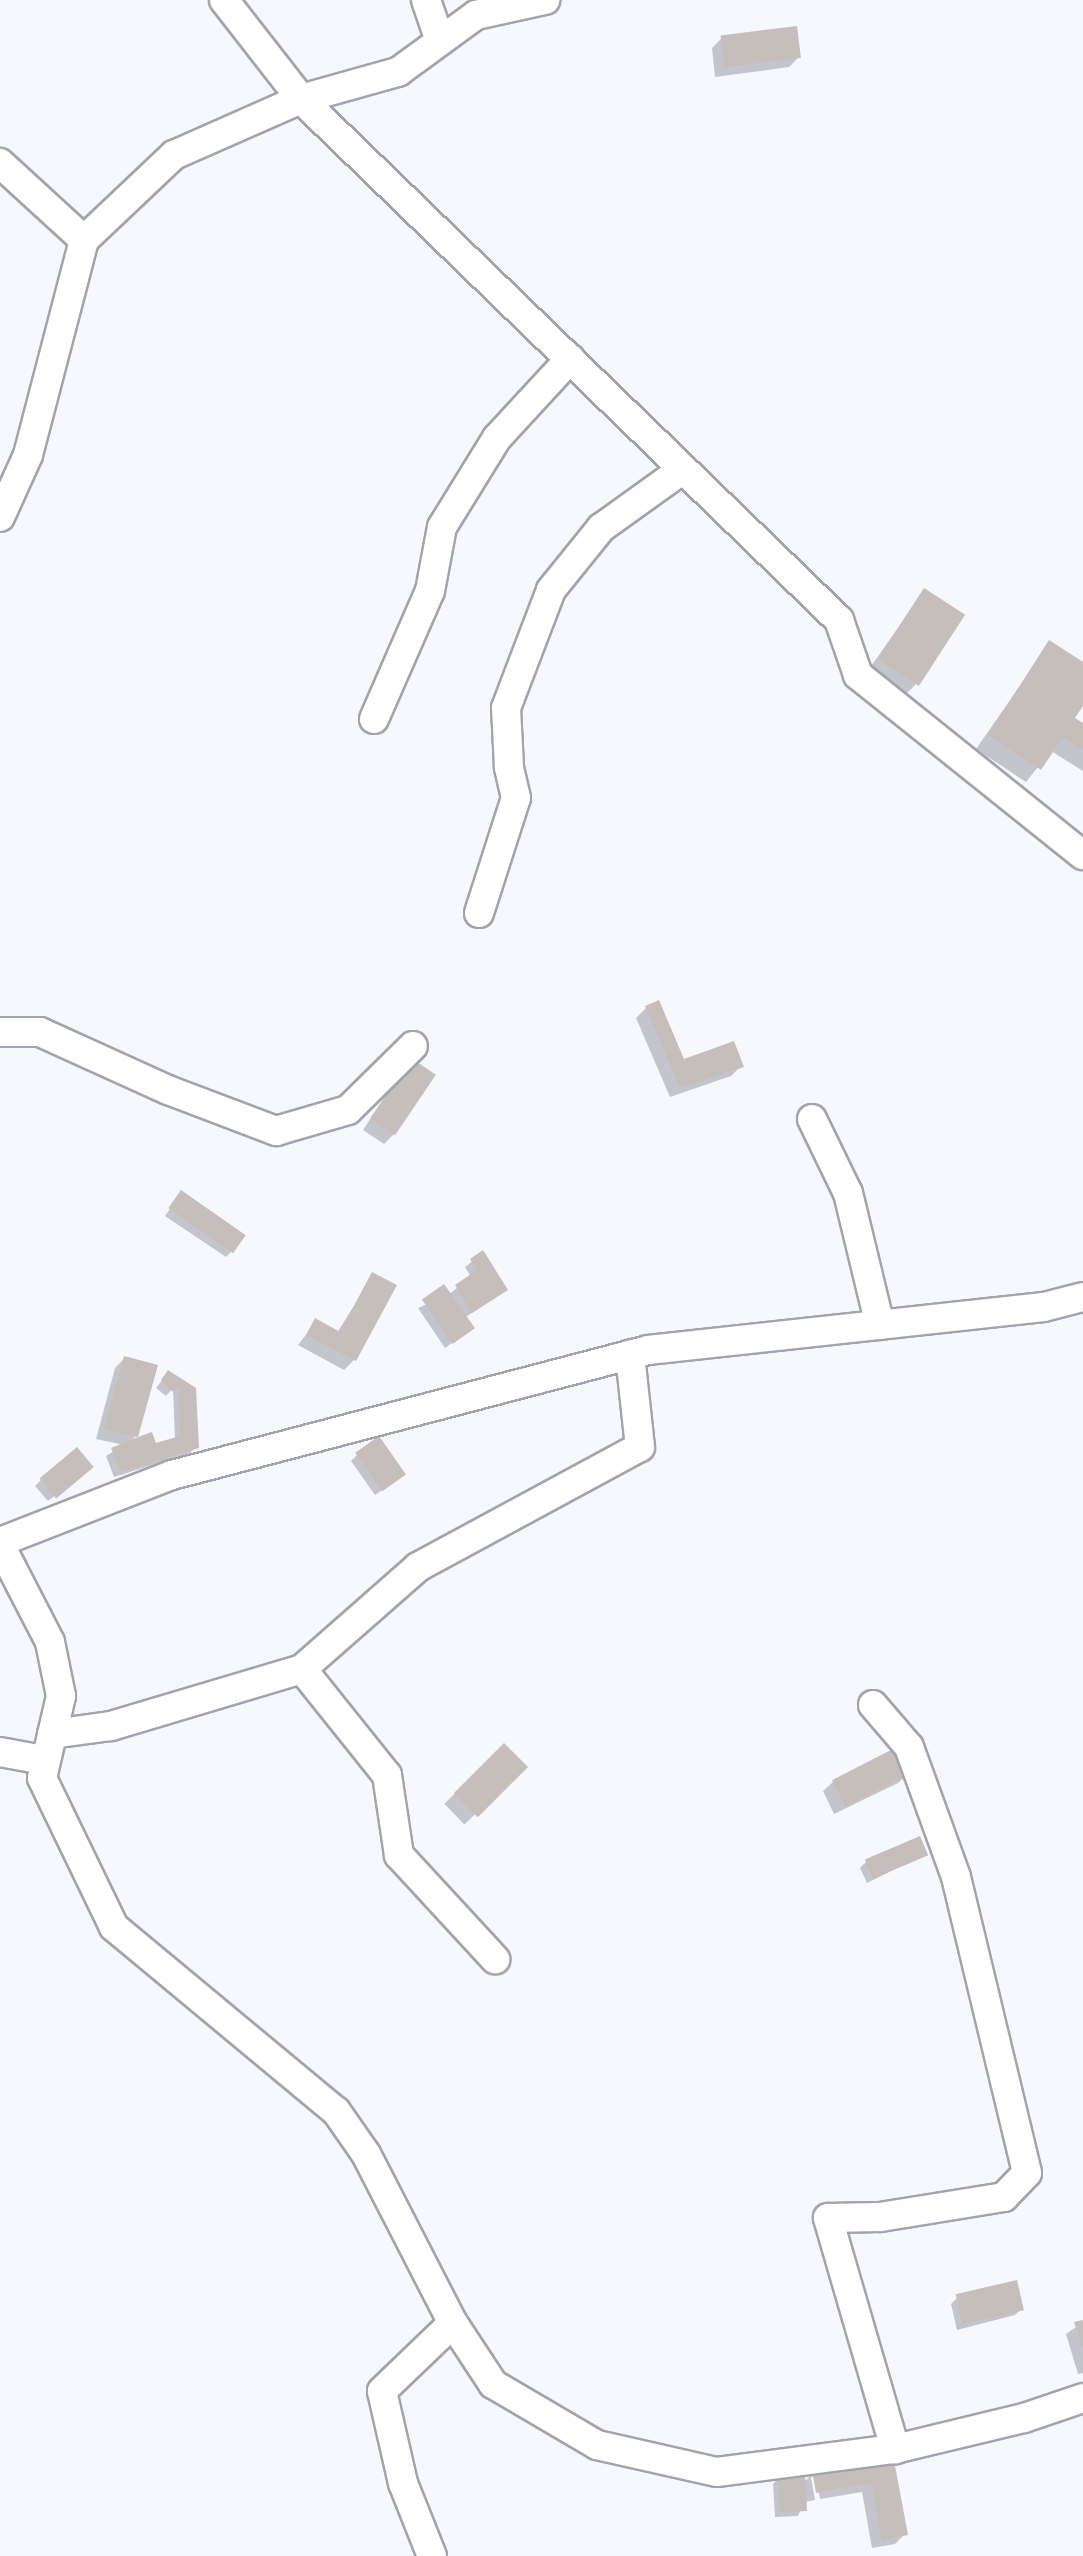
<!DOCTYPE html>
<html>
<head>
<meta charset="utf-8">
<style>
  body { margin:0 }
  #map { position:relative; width:1083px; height:2556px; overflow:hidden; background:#f6f7ff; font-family:Rubik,sans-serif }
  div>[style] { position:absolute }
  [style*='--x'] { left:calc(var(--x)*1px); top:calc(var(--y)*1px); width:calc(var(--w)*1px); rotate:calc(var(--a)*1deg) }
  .shadow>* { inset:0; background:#0003; transform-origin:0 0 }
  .building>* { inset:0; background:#c5beba; transform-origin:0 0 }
  .roads { filter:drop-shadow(2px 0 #a3a4ab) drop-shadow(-2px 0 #a3a4ab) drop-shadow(0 2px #a3a4ab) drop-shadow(0 -2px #a3a4ab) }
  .minor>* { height:28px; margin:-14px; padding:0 14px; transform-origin:14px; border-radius:14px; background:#fff }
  span { translate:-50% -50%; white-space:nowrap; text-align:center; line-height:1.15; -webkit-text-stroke:8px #f6f7ff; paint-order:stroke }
</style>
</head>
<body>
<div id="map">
  <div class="shadow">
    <i style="clip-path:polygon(722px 38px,798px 58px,789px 67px,715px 77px,712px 48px)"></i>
    <i style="clip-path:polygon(924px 591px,916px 684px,906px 694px,869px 669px)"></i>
    <i style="clip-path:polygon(1049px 644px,1083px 665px,1083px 701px,1072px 719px,1083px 726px,1083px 771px,1051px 751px,1026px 782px,976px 749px)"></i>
    <i style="clip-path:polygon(646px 1008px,682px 1062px,741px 1066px,731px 1076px,670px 1097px,636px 1018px)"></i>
    <i style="clip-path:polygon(402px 1071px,394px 1134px,384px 1144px,363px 1130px)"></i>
    <i style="clip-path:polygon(176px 1200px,232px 1251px,226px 1257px,165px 1216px)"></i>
    <i style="clip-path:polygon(482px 1254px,499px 1295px,464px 1318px,465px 1334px,445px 1348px,418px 1308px,448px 1295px,471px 1277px,465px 1267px)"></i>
    <i style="clip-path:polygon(373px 1275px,354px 1360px,344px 1370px,298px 1345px,316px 1322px,337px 1333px)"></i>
    <i style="clip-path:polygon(125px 1358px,136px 1436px,128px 1444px,155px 1446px,175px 1441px,173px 1388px,166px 1396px,156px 1388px,168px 1373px,194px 1389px,196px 1447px,190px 1453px,114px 1477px,106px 1456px,124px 1445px,96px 1439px,115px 1368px)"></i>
    <i style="clip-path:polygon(357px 1455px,397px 1480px,375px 1495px,351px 1461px)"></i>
    <i style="clip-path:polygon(84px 1473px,48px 1501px,35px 1486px,41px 1480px)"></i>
    <i style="left:504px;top:1746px;width:29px;height:83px;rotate:46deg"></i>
    <i style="clip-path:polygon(908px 1774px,898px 1783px,834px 1814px,823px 1791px,833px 1782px)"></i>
    <i style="clip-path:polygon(925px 1854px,867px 1883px,860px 1868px,866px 1862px)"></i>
    <i style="clip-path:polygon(957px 2298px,1021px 2309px,1015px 2315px,957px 2330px,951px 2304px)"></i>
    <i style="clip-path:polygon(1083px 2322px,1083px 2373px,1078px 2374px,1066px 2334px)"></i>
    <i style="clip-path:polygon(891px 2458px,905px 2534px,895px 2544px,872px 2548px,862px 2492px,820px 2499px,816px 2477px,811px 2477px,815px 2500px,804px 2502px,798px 2516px,775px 2517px,773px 2484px,779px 2477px,803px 2483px,813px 2473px)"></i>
  </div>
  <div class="building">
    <i style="left:797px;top:26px;width:32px;height:77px;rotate:83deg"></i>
    <i style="left:924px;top:588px;width:49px;height:85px;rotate:33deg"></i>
    <i style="clip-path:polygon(1049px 640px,1083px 662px,1083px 706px,1075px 718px,1083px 723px,1083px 750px,1063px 737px,1041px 770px,988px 735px)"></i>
    <i style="clip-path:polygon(659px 1000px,684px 1059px,734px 1041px,744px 1067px,680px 1088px,645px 1006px)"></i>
    <i style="left:411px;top:1058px;width:30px;height:73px;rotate:34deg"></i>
    <i style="left:181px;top:1190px;width:79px;height:22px;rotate:35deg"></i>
    <i style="clip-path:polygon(483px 1250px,508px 1290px,472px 1313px,455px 1285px,477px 1270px,470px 1259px)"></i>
    <i style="clip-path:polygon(372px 1272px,397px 1285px,356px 1361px,306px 1335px,315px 1318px,340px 1332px)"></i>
    <i style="left:444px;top:1284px;width:54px;height:27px;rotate:55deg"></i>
    <i style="clip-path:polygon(124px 1356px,158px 1365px,138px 1437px,152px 1432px,156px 1443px,180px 1436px,179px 1384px,173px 1392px,161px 1380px,168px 1370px,196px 1388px,199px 1448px,121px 1472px,111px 1448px,138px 1437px,104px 1429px)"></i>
    <i style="left:379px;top:1436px;width:47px;height:29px;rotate:55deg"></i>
    <i style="left:77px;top:1447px;width:26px;height:49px;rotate:50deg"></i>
    <i style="left:504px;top:1743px;width:34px;height:71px;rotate:45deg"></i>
    <i style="left:897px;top:1747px;width:30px;height:73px;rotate:63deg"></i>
    <i style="left:920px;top:1836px;width:21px;height:60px;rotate:67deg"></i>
    <i style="left:1017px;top:2280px;width:31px;height:63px;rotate:77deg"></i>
    <i style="clip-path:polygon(1083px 2320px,1083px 2347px,1082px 2347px,1074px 2322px)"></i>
    <i style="clip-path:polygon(893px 2455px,908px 2535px,882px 2540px,871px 2483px,816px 2493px,812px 2470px)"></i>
    <i style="left:805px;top:2473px;width:38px;height:27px;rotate:87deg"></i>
  </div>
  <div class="roads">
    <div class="minor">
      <i style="--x:224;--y:0;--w:125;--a:52.1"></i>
      <i style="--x:301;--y:99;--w:749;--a:44.08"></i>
      <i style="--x:839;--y:620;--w:58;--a:70.9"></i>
      <i style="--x:858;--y:675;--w:288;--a:38.7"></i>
      <i style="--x:426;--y:0;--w:43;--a:71.1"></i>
      <i style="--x:0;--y:163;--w:114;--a:42.5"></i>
      <i style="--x:0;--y:517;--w:68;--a:-65.7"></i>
      <i style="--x:28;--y:455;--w:222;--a:-75.4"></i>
      <i style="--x:84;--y:240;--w:124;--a:-43.4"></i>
      <i style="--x:174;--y:155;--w:139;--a:-23.8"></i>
      <i style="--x:301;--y:99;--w:101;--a:-15.6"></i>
      <i style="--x:398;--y:72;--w:97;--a:-36.2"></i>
      <i style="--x:476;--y:15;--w:71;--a:-12.3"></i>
      <i style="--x:374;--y:719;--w:140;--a:-66.4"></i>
      <i style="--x:430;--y:591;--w:65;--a:-79.4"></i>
      <i style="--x:442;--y:527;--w:105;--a:-58.3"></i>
      <i style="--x:497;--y:438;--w:108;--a:-47.3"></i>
      <i style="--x:479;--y:913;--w:121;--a:-72.2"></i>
      <i style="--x:516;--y:798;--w:32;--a:-103"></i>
      <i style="--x:509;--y:767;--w:59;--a:-92.9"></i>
      <i style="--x:506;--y:708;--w:126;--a:-69.1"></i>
      <i style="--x:551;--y:590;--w:80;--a:-51.1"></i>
      <i style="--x:601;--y:528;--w:101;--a:-35.7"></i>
      <i style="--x:0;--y:1032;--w:40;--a:0"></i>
      <i style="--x:40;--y:1032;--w:141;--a:24.4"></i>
      <i style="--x:168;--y:1090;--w:116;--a:20.8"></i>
      <i style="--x:276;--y:1131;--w:75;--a:-16.3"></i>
      <i style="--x:348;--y:1110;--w:91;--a:-44.6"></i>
      <i style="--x:812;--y:1119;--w:82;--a:64.1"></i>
      <i style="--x:848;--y:1193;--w:136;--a:76.4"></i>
      <i style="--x:0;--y:1542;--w:185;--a:-21.3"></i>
      <i style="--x:172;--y:1475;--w:492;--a:-14.7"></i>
      <i style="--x:648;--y:1350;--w:398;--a:-6.2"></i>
      <i style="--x:1044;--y:1307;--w:40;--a:-14.4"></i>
      <i style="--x:0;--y:1545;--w:109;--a:62.7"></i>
      <i style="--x:50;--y:1642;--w:55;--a:78.5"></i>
      <i style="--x:61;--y:1696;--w:84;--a:103"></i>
      <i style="--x:42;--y:1778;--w:165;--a:64.2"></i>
      <i style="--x:114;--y:1927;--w:288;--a:39.7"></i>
      <i style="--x:336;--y:2111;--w:52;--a:55.1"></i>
      <i style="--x:366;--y:2154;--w:190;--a:62.8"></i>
      <i style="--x:453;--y:2323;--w:73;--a:56.7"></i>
      <i style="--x:493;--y:2384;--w:121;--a:30.4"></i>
      <i style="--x:597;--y:2445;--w:123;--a:12.7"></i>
      <i style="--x:717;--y:2472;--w:179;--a:-7.4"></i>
      <i style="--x:895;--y:2449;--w:133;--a:-13.5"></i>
      <i style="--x:1024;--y:2418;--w:62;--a:-18.7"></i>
      <i style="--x:302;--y:1669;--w:136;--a:51.3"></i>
      <i style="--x:387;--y:1775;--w:81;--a:81.5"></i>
      <i style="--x:399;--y:1855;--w:142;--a:47.3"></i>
      <i style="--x:873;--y:1705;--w:55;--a:49.4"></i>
      <i style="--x:909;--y:1747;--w:138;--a:70.1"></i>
      <i style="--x:956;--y:1877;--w:304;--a:76.5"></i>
      <i style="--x:1027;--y:2173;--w:33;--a:134"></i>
      <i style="--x:1004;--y:2197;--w:126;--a:170.8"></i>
      <i style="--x:880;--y:2217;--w:52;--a:178.9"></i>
      <i style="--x:828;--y:2218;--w:241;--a:73.8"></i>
      <i style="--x:52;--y:1734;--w:60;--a:-7.7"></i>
      <i style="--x:111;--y:1726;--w:199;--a:-16.6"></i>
      <i style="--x:302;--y:1669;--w:154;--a:-41.3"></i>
      <i style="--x:418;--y:1567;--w:252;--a:-28.4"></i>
      <i style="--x:640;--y:1447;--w:93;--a:-96.2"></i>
      <i style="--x:0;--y:1752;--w:44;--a:10.5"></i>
      <i style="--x:432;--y:2556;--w:79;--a:-111.7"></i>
      <i style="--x:403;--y:2483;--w:94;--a:-102.9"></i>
      <i style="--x:382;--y:2391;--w:98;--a:-43.8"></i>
    </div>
  </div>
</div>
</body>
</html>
